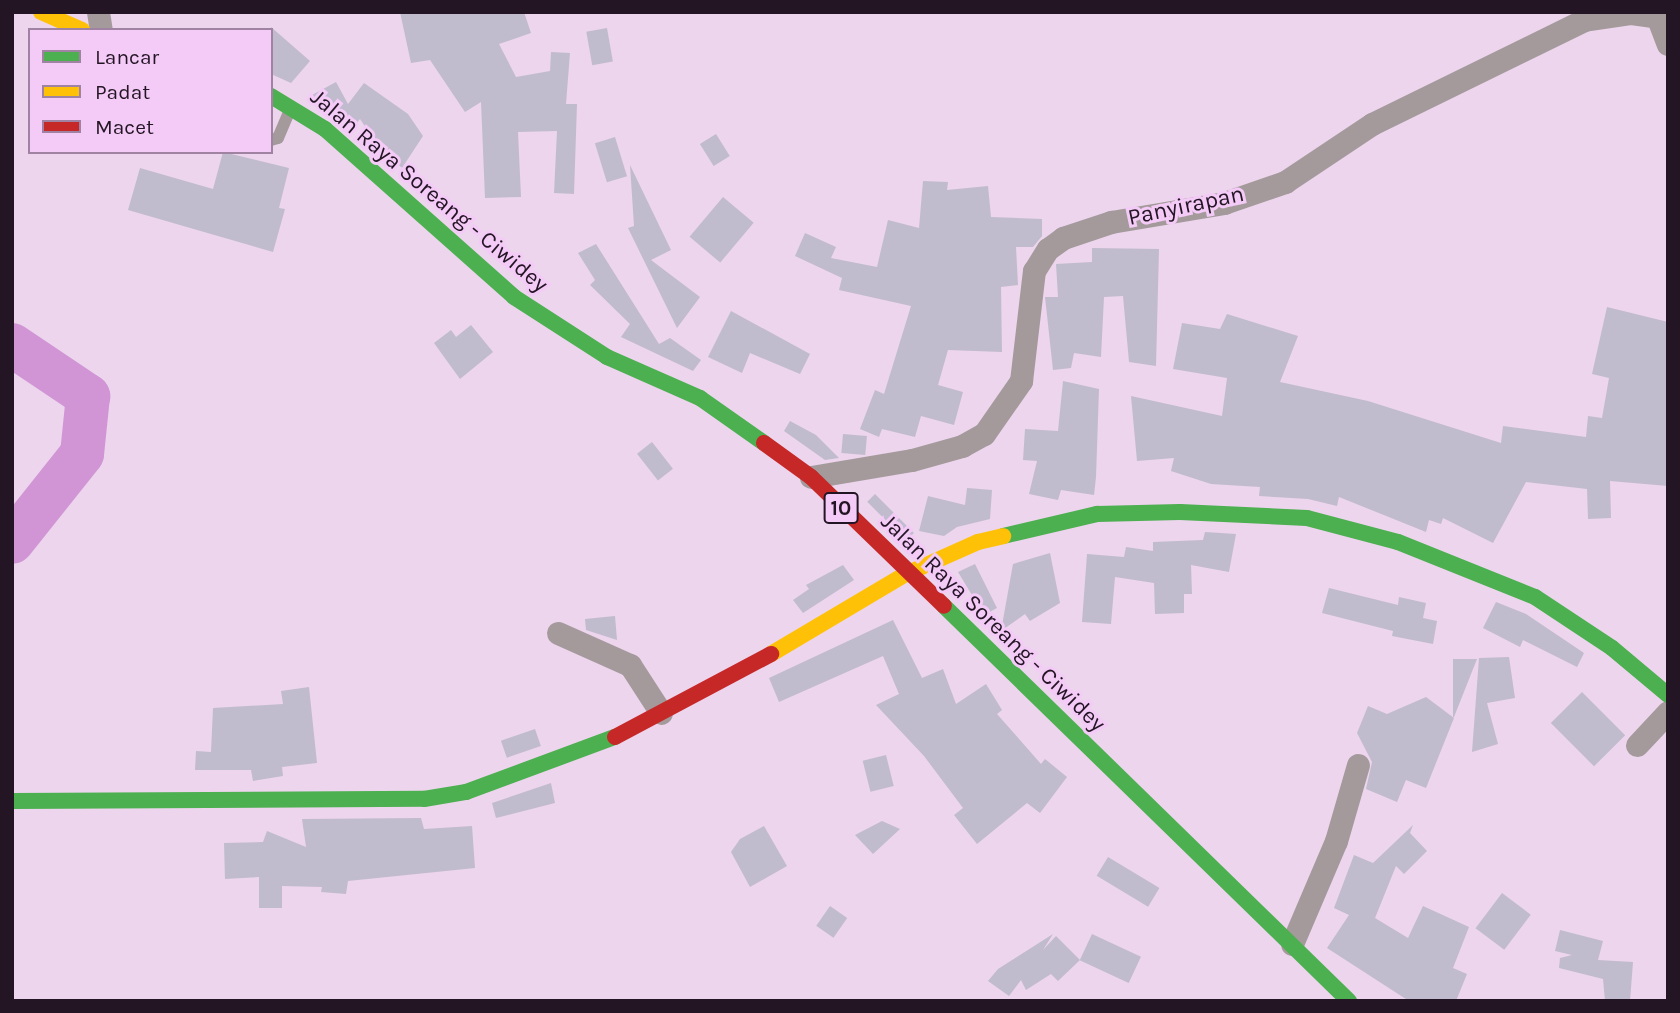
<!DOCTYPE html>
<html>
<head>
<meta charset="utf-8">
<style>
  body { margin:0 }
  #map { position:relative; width:1680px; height:1013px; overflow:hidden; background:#ecd5ed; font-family:Karla,sans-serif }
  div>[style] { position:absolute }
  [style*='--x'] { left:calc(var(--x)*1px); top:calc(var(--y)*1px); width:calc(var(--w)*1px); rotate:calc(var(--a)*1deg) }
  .river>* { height:44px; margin:-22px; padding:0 22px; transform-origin:22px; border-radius:22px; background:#d195d6 }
  .building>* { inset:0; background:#c1bbce; transform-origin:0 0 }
  .lane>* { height:12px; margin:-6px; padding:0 6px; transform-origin:6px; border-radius:6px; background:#a49a9b }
  .street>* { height:23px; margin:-11.5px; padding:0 11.5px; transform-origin:11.5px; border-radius:11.5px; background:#a49a9b }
  .fast>* { height:16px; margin:-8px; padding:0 8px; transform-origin:8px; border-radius:8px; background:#4caf50 }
  .slow>* { height:16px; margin:-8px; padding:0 8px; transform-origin:8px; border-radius:8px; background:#ffc107 }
  .jam>* { height:16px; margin:-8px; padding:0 8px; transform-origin:8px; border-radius:8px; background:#c62828 }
  span { translate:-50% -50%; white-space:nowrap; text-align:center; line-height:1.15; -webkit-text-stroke:6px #f4cbf7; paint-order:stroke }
  .shield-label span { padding:2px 5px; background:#f4cbf7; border:2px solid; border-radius:5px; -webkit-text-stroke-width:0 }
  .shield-label { font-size:21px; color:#231524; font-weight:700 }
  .street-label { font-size:23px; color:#231524 }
  .frame { position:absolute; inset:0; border:14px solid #231524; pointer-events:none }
  .legend { position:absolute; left:28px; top:28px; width:245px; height:126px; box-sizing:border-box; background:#f4cbf7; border:2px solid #a082a3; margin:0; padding:9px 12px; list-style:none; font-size:21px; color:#231524 }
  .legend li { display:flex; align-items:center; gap:14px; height:35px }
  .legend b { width:35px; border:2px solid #a082a3 }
</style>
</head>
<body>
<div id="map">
  <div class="river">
    <i style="--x:12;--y:345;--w:92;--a:33.9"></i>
    <i style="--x:88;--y:396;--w:58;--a:95.9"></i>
    <i style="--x:82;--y:454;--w:112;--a:128.5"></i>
  </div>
  <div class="building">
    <i style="clip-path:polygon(400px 12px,524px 12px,531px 33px,499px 44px,516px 77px,550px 71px,551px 52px,570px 53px,566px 104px,577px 104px,574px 194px,554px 193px,557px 131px,518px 132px,521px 197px,485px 198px,481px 102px,465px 112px,430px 60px,411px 63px)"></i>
    <i style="clip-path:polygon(271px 27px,310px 61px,291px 83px,271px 74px)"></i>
    <i style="left:607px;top:28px;width:34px;height:21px;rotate:80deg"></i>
    <i style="clip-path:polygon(336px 82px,348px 104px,364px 83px,408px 114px,423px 136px,402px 168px,379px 147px,360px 119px,354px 126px,312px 95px)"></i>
    <i style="left:716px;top:134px;width:26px;height:19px;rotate:58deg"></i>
    <i style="left:615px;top:137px;width:41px;height:21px;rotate:73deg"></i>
    <i style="clip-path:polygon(223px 152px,289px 168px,279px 208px,285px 209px,273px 252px,128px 210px,140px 168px,213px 189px)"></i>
    <i style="clip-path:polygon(630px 165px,671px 250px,651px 260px,700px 297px,677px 328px,628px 228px,634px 226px)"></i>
    <i style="clip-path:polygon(923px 181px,948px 182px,947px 190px,988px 186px,991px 217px,1042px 219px,1042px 236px,1033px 247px,1016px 247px,1018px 285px,1001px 287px,1002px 352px,948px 350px,938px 385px,963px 392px,954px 425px,921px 416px,915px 437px,882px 429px,879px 437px,860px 429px,875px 390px,884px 394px,911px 306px,839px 290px,842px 278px,795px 256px,805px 233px,836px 247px,831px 258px,877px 267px,888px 220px,919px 228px)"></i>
    <i style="left:723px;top:197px;width:40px;height:52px;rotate:40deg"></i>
    <i style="clip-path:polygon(596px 244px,659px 344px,670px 338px,701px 360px,693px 371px,621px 337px,630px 324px,590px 285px,595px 280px,578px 253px)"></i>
    <i style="clip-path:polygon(1092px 248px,1159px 249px,1156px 366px,1129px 362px,1123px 296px,1104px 297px,1101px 357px,1074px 353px,1071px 368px,1053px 370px,1045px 297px,1058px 297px,1056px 264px,1092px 262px)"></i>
    <i style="clip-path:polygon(1607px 307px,1668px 322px,1668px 486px,1610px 481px,1611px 518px,1588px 519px,1587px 489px,1526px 482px,1493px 543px,1443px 518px,1441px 524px,1429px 520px,1426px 532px,1339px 497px,1337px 506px,1308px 499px,1259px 496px,1260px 487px,1211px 484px,1171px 471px,1174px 458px,1137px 461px,1131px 396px,1222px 416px,1227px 378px,1173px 369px,1182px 323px,1220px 329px,1227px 314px,1298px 336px,1280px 382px,1368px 401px,1501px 443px,1503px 426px,1586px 437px,1588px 416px,1602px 418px,1609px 378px,1592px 374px)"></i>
    <i style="clip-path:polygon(731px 311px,810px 354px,800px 374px,750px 353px,742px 373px,708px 357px)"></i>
    <i style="clip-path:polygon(471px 325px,493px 352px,460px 379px,434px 343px,451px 330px,456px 337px)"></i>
    <i style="clip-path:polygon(1063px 381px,1099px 389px,1096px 477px,1094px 495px,1061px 490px,1058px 500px,1029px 494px,1037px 461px,1023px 460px,1025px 429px,1058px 431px)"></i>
    <i style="clip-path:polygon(790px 421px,816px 435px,839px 458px,825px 460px,784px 431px)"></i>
    <i style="left:843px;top:434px;width:24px;height:19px;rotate:5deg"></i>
    <i style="left:652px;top:442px;width:34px;height:19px;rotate:52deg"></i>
    <i style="clip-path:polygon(967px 488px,992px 490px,990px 519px,957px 527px,944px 536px,919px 531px,928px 496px,965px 505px)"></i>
    <i style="left:875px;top:494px;width:55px;height:11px;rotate:45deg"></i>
    <i style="clip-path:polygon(1205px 532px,1236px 534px,1229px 572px,1191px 565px,1192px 594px,1184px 594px,1184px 613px,1155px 614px,1154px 583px,1115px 577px,1111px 624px,1082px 622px,1087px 554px,1124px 557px,1126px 547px,1153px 551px,1153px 542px,1203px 540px)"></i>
    <i style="clip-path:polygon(1050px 553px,1060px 603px,1030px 621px,1025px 614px,1001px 631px,1013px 564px)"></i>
    <i style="clip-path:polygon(975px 564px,997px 608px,984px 615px,958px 572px)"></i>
    <i style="clip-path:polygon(843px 565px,854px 580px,803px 613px,793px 600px,809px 589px,806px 585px)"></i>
    <i style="clip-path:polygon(1329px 588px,1398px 605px,1399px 597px,1426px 603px,1423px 618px,1437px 621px,1433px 644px,1392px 636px,1393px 631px,1322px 613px)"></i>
    <i style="clip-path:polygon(1496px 602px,1526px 614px,1584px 653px,1577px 667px,1523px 640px,1520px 647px,1483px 628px)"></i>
    <i style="clip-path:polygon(615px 616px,617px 640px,586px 630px,585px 619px)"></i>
    <i style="clip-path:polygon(893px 620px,922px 678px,943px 669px,956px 704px,986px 684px,1002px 710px,997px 714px,1041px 764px,1045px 759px,1067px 777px,1040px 813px,1027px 803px,977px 844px,954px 815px,963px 808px,924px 756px,876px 705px,899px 694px,883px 656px,779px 702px,769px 678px)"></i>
    <i style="clip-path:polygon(1509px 657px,1515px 698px,1487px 703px,1498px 744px,1472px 752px,1479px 658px)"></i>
    <i style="clip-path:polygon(1453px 659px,1477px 659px,1454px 717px,1453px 717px)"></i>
    <i style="clip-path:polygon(309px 687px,317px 763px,282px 767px,283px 776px,253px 781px,251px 770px,195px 770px,196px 751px,211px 752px,213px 708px,283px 704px,281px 691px)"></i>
    <i style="left:1582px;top:692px;width:61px;height:44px;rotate:45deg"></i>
    <i style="clip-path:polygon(1426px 697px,1454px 718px,1426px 788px,1406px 780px,1397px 802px,1366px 789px,1372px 762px,1357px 733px,1368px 706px,1387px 714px)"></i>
    <i style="left:535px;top:729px;width:18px;height:36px;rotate:71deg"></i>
    <i style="left:886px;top:755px;width:32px;height:24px;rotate:76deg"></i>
    <i style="clip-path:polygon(551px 783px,555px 803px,496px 818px,492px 803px)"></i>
    <i style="clip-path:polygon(421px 818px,424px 829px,472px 826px,475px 868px,348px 881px,346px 894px,321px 892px,322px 887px,282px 886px,282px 908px,259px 908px,259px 877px,225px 879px,224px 843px,263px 842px,267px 831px,306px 847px,302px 819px)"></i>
    <i style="clip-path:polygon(882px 821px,900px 829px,873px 854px,855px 835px)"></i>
    <i style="clip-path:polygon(1413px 825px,1410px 833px,1427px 851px,1404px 874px,1396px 866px,1375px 918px,1408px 938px,1423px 906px,1469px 927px,1453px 968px,1467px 974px,1456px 1001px,1409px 1001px,1327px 948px,1349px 915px,1334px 908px,1354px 855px,1373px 863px)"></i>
    <i style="clip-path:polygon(764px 826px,787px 866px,750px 887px,731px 852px,740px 839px)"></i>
    <i style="left:1108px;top:857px;width:60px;height:22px;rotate:31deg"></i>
    <i style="left:1502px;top:893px;width:36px;height:44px;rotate:37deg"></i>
    <i style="left:830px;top:906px;width:21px;height:24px;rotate:35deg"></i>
    <i style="clip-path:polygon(1560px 930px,1603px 941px,1598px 960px,1633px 962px,1630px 1001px,1605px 1001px,1603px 979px,1559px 968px,1560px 958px,1572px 955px,1555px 951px)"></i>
    <i style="clip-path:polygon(1053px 934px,1043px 950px,1056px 936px,1080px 960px,1058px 981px,1051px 974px,1026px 990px,1021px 980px,1009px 996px,988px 981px,998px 969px)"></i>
    <i style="left:1092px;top:934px;width:54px;height:29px;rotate:25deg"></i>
  </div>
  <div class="lane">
    <i style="--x:271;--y:140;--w:7;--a:-16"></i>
    <i style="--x:278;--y:138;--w:28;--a:-67"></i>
  </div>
  <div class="street">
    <i style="--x:98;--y:12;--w:18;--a:81"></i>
    <i style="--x:1657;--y:16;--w:30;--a:69"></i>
    <i style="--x:811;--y:477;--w:102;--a:-9.6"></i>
    <i style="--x:912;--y:460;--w:52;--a:-15.6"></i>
    <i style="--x:962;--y:446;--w:25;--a:-29"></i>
    <i style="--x:984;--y:434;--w:65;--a:-55.1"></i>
    <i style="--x:1021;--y:381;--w:111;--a:-83.3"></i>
    <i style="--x:1034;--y:271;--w:26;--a:-58"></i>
    <i style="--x:1048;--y:249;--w:19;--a:-36"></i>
    <i style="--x:1063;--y:238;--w:51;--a:-18.4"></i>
    <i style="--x:1111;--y:222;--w:115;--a:-9.5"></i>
    <i style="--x:1224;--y:203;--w:65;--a:-19"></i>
    <i style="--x:1285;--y:182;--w:105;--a:-33.7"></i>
    <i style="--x:1372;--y:124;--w:236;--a:-26.1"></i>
    <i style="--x:1584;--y:20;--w:48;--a:-8.5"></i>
    <i style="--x:1631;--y:13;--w:37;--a:8"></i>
    <i style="--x:558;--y:633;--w:79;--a:24"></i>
    <i style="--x:630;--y:665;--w:57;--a:57.1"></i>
    <i style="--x:1637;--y:745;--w:45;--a:-46.8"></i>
    <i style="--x:1292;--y:944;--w:112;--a:-66.9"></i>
    <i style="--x:1336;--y:841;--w:79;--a:-73.9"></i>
  </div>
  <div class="fast">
    <i style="--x:271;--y:96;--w:63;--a:31.4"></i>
    <i style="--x:325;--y:129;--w:253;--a:41.6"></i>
    <i style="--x:514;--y:297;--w:111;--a:32.8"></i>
    <i style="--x:607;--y:357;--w:102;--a:23.8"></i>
    <i style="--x:700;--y:398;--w:78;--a:35.1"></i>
    <i style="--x:1003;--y:536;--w:97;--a:-13.2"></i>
    <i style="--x:1097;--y:514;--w:83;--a:-1.4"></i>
    <i style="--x:1180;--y:512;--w:127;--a:2.7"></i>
    <i style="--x:1307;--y:518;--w:94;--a:14.8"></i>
    <i style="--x:1398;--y:542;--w:148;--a:21.9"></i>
    <i style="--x:1535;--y:597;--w:92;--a:33.5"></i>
    <i style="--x:1612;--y:648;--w:73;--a:40"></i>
    <i style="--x:944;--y:606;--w:566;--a:44.28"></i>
    <i style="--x:12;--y:801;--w:412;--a:-0.3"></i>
    <i style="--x:424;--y:799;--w:43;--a:-9.5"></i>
    <i style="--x:466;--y:792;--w:159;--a:-20.3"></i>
  </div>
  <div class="slow">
    <i style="--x:41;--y:12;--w:45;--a:23.7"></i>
    <i style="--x:771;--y:654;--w:157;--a:-30.7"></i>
    <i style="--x:906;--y:574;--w:79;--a:-24"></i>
    <i style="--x:978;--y:542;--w:26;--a:-13"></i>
  </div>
  <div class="jam">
    <i style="--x:764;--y:443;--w:58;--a:35.9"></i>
    <i style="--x:811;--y:477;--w:185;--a:44.1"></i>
    <i style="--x:615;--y:737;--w:177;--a:-28"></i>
  </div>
  <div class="shield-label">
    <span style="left:841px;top:508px">10</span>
  </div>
  <div class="street-label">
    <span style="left:429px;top:191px;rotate:40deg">Jalan Raya Soreang - Ciwidey</span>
    <span style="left:1186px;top:206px;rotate:-12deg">Panyirapan</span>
    <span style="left:993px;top:623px;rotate:44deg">Jalan Raya Soreang - Ciwidey</span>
  </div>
  <div class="frame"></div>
  <ul class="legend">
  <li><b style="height:9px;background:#4caf50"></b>Lancar</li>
  <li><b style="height:9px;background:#ffc107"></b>Padat</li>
  <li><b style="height:9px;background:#c62828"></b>Macet</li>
  </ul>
</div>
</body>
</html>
